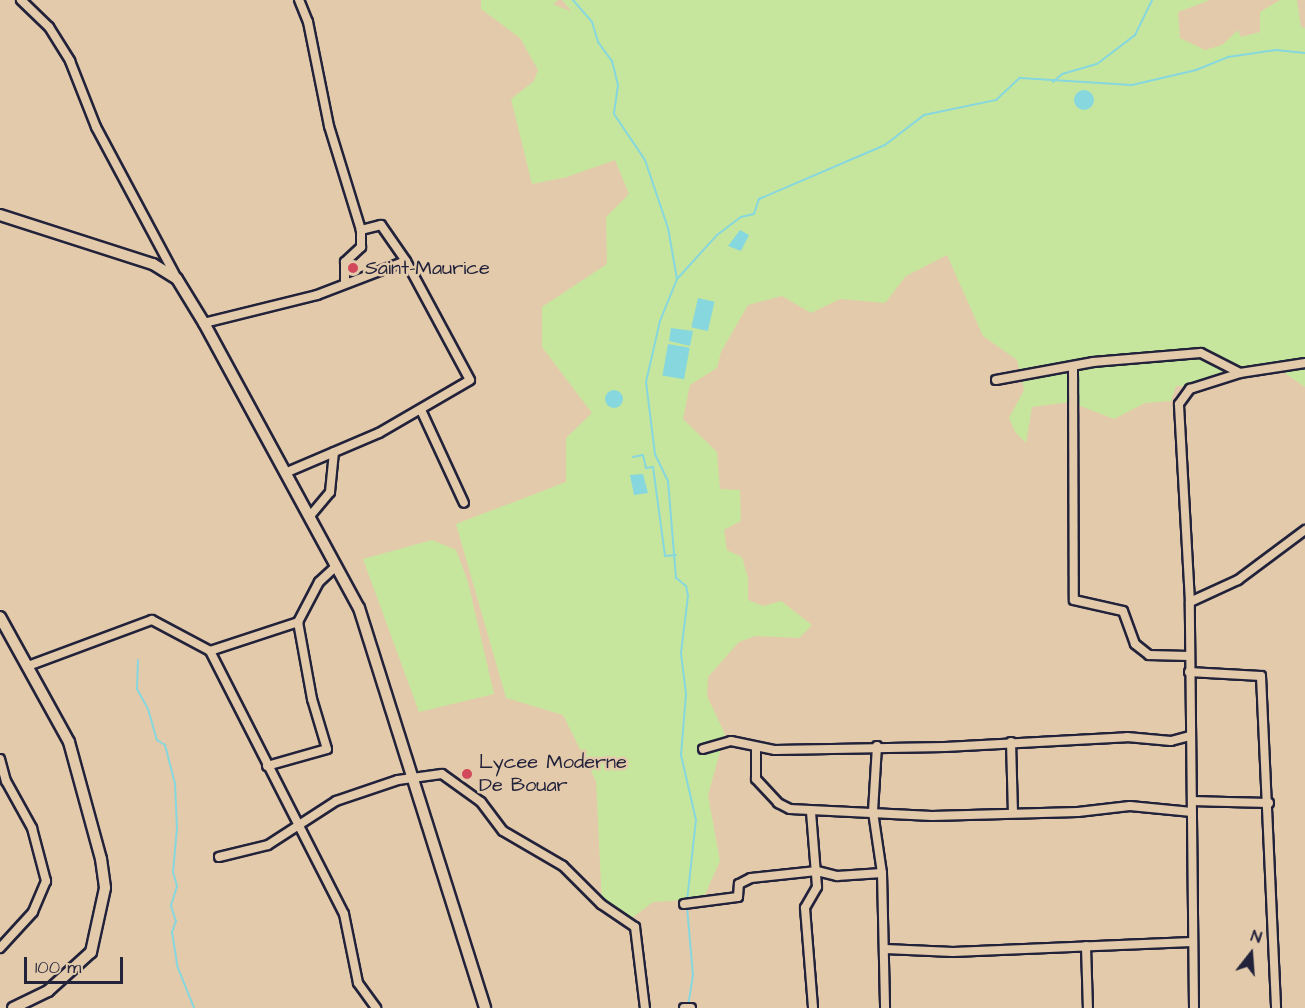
<!DOCTYPE html>
<html>
<head>
<meta charset="utf-8">
<style>
  body { margin:0 }
  #map { position:relative; width:1305px; height:1008px; overflow:hidden; background:#e3caab; font-family:"Architects Daughter",sans-serif }
  div>[style] { position:absolute }
  [style*='--x'] { left:calc(var(--x)*1px); top:calc(var(--y)*1px); width:calc(var(--w)*1px); rotate:calc(var(--a)*1deg) }
  .green>* { inset:0; background:#c7e69d }
  .water>* { inset:0; background:#86d7de; transform-origin:0 0 }
  .round { border-radius:50% }
  .stream>* { height:2px; margin:-1px; padding:0 1px; transform-origin:1px; border-radius:1px; background:#86d7de }
  .roads { filter:drop-shadow(2px 0 #22223b) drop-shadow(-2px 0 #22223b) drop-shadow(0 2px #22223b) drop-shadow(0 -2px #22223b) }
  .street>* { height:8px; margin:-4px; padding:0 4px; transform-origin:4px; border-radius:4px; background:#e3caab }
  .secondary>* { height:10px; margin:-5px; padding:0 5px; transform-origin:5px; border-radius:5px; background:#e3caab }
  .dots>* { width:16px; height:16px; translate:-50% -50%; box-sizing:border-box; border:3px solid #e3caab; border-radius:50% }
  span { translate:-50% -50%; white-space:nowrap; text-align:center; line-height:1.15; -webkit-text-stroke:5px #e3caab; paint-order:stroke }
  .poi-label { font-size:20px; color:#22223b }
  .left { translate:0 -50%; text-align:left }
  .north { position:absolute; left:1221px; top:924px; width:60px; height:60px; -webkit-text-stroke:4px #e3caab; paint-order:stroke; rotate:17deg; font-size:16px; font-weight:700; line-height:24px; text-align:center; color:#22223b }
  .north::after { content:''; display:block; margin:auto; width:21px; height:27px; background:#22223b; clip-path:polygon(50% 0,100% 100%,50% 72%,0 100%) }
  .scale { position:absolute; left:24px; top:957px; width:99px; height:27px; box-sizing:border-box; border:3px solid #22223b; border-top:0; padding-left:8px; font-size:18px; line-height:21px; white-space:nowrap; color:#22223b; -webkit-text-stroke:4px #e3caab; paint-order:stroke }
</style>
</head>
<body>
<div id="map">
  <div class="green">
    <i style="clip-path:polygon(481px 0,558px 0,553px 4px,572px 12px,562px 0,1210px 0,1178px 12px,1180px 38px,1205px 50px,1222px 45px,1238px 30px,1241px 37px,1260px 32px,1260px 12px,1280px 0,1297px 0,1301px 27px,1305px 28px,1305px 387px,1279px 369px,1215px 386px,1176px 386px,1171px 401px,1145px 403px,1114px 419px,1070px 402px,1032px 407px,1026px 443px,1015px 432px,1009px 418px,1024px 390px,1017px 360px,983px 336px,947px 255px,906px 276px,885px 303px,840px 299px,811px 313px,782px 296px,748px 305px,721px 352px,717px 368px,690px 385px,683px 419px,717px 452px,720px 489px,740px 490px,741px 521px,724px 530px,727px 550px,742px 557px,748px 578px,748px 600px,763px 606px,781px 601px,812px 625px,799px 638px,755px 636px,739px 642px,708px 677px,707px 696px,725px 734px,708px 795px,720px 861px,703px 899px,653px 902px,632px 918px,602px 904px,596px 781px,563px 715px,506px 698px,456px 524px,566px 482px,566px 438px,592px 413px,542px 347px,542px 307px,607px 264px,606px 217px,629px 194px,615px 160px,567px 177px,532px 184px,511px 99px,534px 81px,538px 70px,520px 38px,481px 9px)"></i>
    <i style="clip-path:polygon(432px 540px,456px 550px,468px 582px,494px 694px,419px 712px,363px 559px)"></i>
  </div>
  <div class="water">
    <i class="round" style="left:1074px;top:90px;width:20px;height:20px"></i>
    <i style="clip-path:polygon(740px 230px,749px 235px,741px 251px,728px 246px)"></i>
    <i style="left:698px;top:298px;width:17px;height:30px;rotate:13deg"></i>
    <i style="clip-path:polygon(671px 328px,693px 331px,690px 346px,669px 341px)"></i>
    <i style="left:668px;top:344px;width:22px;height:32px;rotate:10deg"></i>
    <i class="round" style="left:605px;top:390px;width:18px;height:18px"></i>
    <i style="clip-path:polygon(643px 474px,648px 493px,634px 495px,630px 475px)"></i>
  </div>
  <div class="stream">
    <i style="--x:573;--y:0;--w:29;--a:49"></i>
    <i style="--x:592;--y:22;--w:21;--a:73"></i>
    <i style="--x:598;--y:42;--w:24;--a:54"></i>
    <i style="--x:612;--y:61;--w:25;--a:76"></i>
    <i style="--x:618;--y:85;--w:29;--a:98"></i>
    <i style="--x:614;--y:114;--w:55;--a:56"></i>
    <i style="--x:645;--y:160;--w:72;--a:71.3"></i>
    <i style="--x:668;--y:228;--w:52;--a:80"></i>
    <i style="--x:1053;--y:82;--w:12;--a:-42"></i>
    <i style="--x:1062;--y:74;--w:36;--a:-16"></i>
    <i style="--x:1097;--y:64;--w:48;--a:-37.3"></i>
    <i style="--x:1135;--y:35;--w:39;--a:-64"></i>
    <i style="--x:633;--y:457;--w:10;--a:-11"></i>
    <i style="--x:643;--y:455;--w:13;--a:77"></i>
    <i style="--x:646;--y:468;--w:7;--a:-8"></i>
    <i style="--x:653;--y:467;--w:90;--a:82.3"></i>
    <i style="--x:665;--y:556;--w:11;--a:-5"></i>
    <i style="--x:138;--y:660;--w:29;--a:92"></i>
    <i style="--x:137;--y:689;--w:23;--a:61"></i>
    <i style="--x:148;--y:709;--w:32;--a:74"></i>
    <i style="--x:157;--y:740;--w:9;--a:32"></i>
    <i style="--x:165;--y:745;--w:40;--a:75.6"></i>
    <i style="--x:175;--y:784;--w:44;--a:87.4"></i>
    <i style="--x:177;--y:828;--w:44;--a:95.2"></i>
    <i style="--x:173;--y:872;--w:15;--a:74"></i>
    <i style="--x:177;--y:886;--w:21;--a:107"></i>
    <i style="--x:171;--y:906;--w:16;--a:72"></i>
    <i style="--x:176;--y:921;--w:12;--a:110"></i>
    <i style="--x:172;--y:932;--w:36;--a:81"></i>
    <i style="--x:178;--y:968;--w:43;--a:68.2"></i>
    <i style="--x:687;--y:901;--w:81;--a:-83.7"></i>
    <i style="--x:696;--y:820;--w:67;--a:-103"></i>
    <i style="--x:681;--y:755;--w:61;--a:-85.3"></i>
    <i style="--x:686;--y:694;--w:41;--a:-97"></i>
    <i style="--x:681;--y:653;--w:57;--a:-83"></i>
    <i style="--x:688;--y:596;--w:10;--a:-101"></i>
    <i style="--x:686;--y:586;--w:13;--a:-141"></i>
    <i style="--x:676;--y:578;--w:97;--a:-94.7"></i>
    <i style="--x:668;--y:481;--w:30;--a:-116"></i>
    <i style="--x:655;--y:454;--w:73;--a:-97.1"></i>
    <i style="--x:646;--y:382;--w:63;--a:-77.1"></i>
    <i style="--x:660;--y:321;--w:45;--a:-68"></i>
    <i style="--x:677;--y:279;--w:59;--a:-47.7"></i>
    <i style="--x:717;--y:235;--w:30;--a:-37"></i>
    <i style="--x:741;--y:217;--w:13;--a:-13"></i>
    <i style="--x:754;--y:214;--w:16;--a:-72"></i>
    <i style="--x:759;--y:199;--w:137;--a:-23.2"></i>
    <i style="--x:885;--y:145;--w:49;--a:-37.6"></i>
    <i style="--x:924;--y:115;--w:74;--a:-11.8"></i>
    <i style="--x:996;--y:100;--w:33;--a:-43"></i>
    <i style="--x:1020;--y:78;--w:112;--a:3.6"></i>
    <i style="--x:1132;--y:85;--w:66;--a:-13.2"></i>
    <i style="--x:1196;--y:70;--w:35;--a:-22"></i>
    <i style="--x:1228;--y:57;--w:49;--a:-8.3"></i>
    <i style="--x:1276;--y:50;--w:29;--a:6"></i>
    <i style="--x:687;--y:907;--w:68;--a:85"></i>
    <i style="--x:693;--y:975;--w:30;--a:99"></i>
  </div>
  <div class="roads">
    <div class="street">
      <i style="--x:21;--y:0;--w:39;--a:44"></i>
      <i style="--x:49;--y:27;--w:40;--a:58"></i>
      <i style="--x:70;--y:61;--w:71;--a:68.5"></i>
      <i style="--x:96;--y:127;--w:170;--a:61.9"></i>
      <i style="--x:345;--y:283;--w:21;--a:-90"></i>
      <i style="--x:345;--y:262;--w:22;--a:-43"></i>
      <i style="--x:361;--y:247;--w:17;--a:-90"></i>
      <i style="--x:204;--y:323;--w:116;--a:-13.9"></i>
      <i style="--x:317;--y:295;--w:95;--a:-20.9"></i>
      <i style="--x:1073;--y:367;--w:233;--a:89.8"></i>
      <i style="--x:1074;--y:600;--w:50;--a:12.7"></i>
      <i style="--x:1123;--y:611;--w:35;--a:70"></i>
      <i style="--x:1135;--y:644;--w:18;--a:38"></i>
      <i style="--x:1149;--y:655;--w:40;--a:1.4"></i>
      <i style="--x:996;--y:380;--w:99;--a:-10.5"></i>
      <i style="--x:1093;--y:362;--w:108;--a:-4.8"></i>
      <i style="--x:1201;--y:353;--w:44;--a:27.1"></i>
      <i style="--x:421;--y:410;--w:102;--a:65.2"></i>
      <i style="--x:285;--y:473;--w:102;--a:-23.1"></i>
      <i style="--x:379;--y:433;--w:105;--a:-30.2"></i>
      <i style="--x:470;--y:380;--w:135;--a:-118.3"></i>
      <i style="--x:406;--y:261;--w:44;--a:-124.8"></i>
      <i style="--x:381;--y:225;--w:21;--a:166"></i>
      <i style="--x:361;--y:230;--w:109;--a:-107.1"></i>
      <i style="--x:329;--y:126;--w:106;--a:-101.4"></i>
      <i style="--x:308;--y:22;--w:24;--a:-112"></i>
      <i style="--x:310;--y:516;--w:31;--a:-50"></i>
      <i style="--x:330;--y:492;--w:40;--a:-84.3"></i>
      <i style="--x:1190;--y:602;--w:53;--a:-24.6"></i>
      <i style="--x:1238;--y:580;--w:84;--a:-36.7"></i>
      <i style="--x:210;--y:651;--w:295;--a:63"></i>
      <i style="--x:344;--y:914;--w:70;--a:78.5"></i>
      <i style="--x:358;--y:983;--w:31;--a:54"></i>
      <i style="--x:28;--y:666;--w:132;--a:-20.4"></i>
      <i style="--x:152;--y:620;--w:66;--a:28.1"></i>
      <i style="--x:210;--y:651;--w:93;--a:-18.2"></i>
      <i style="--x:1189;--y:672;--w:72;--a:3.2"></i>
      <i style="--x:1261;--y:676;--w:332;--a:87.4"></i>
      <i style="--x:1011;--y:742;--w:71;--a:88.4"></i>
      <i style="--x:877;--y:746;--w:66;--a:93.5"></i>
      <i style="--x:873;--y:812;--w:62;--a:81.6"></i>
      <i style="--x:882;--y:873;--w:135;--a:88.7"></i>
      <i style="--x:756;--y:748;--w:31;--a:90"></i>
      <i style="--x:756;--y:779;--w:33;--a:47"></i>
      <i style="--x:778;--y:803;--w:13;--a:27"></i>
      <i style="--x:790;--y:809;--w:142;--a:2.8"></i>
      <i style="--x:932;--y:816;--w:146;--a:-1.6"></i>
      <i style="--x:1078;--y:812;--w:52;--a:-6.6"></i>
      <i style="--x:1130;--y:806;--w:62;--a:5.5"></i>
      <i style="--x:703;--y:749;--w:29;--a:-16"></i>
      <i style="--x:731;--y:741;--w:45;--a:11.6"></i>
      <i style="--x:775;--y:750;--w:170;--a:-1"></i>
      <i style="--x:945;--y:747;--w:182;--a:-3.1"></i>
      <i style="--x:1127;--y:737;--w:44;--a:5.2"></i>
      <i style="--x:1171;--y:741;--w:20;--a:-15"></i>
      <i style="--x:0;--y:759;--w:23;--a:75"></i>
      <i style="--x:6;--y:781;--w:54;--a:61"></i>
      <i style="--x:32;--y:828;--w:55;--a:75.2"></i>
      <i style="--x:46;--y:881;--w:34;--a:113"></i>
      <i style="--x:33;--y:912;--w:49;--a:132.5"></i>
      <i style="--x:267;--y:766;--w:62;--a:-15.8"></i>
      <i style="--x:327;--y:749;--w:52;--a:-106.7"></i>
      <i style="--x:312;--y:699;--w:78;--a:-100.3"></i>
      <i style="--x:298;--y:622;--w:45;--a:-62.3"></i>
      <i style="--x:319;--y:582;--w:23;--a:-43"></i>
      <i style="--x:1192;--y:801;--w:77;--a:1.5"></i>
      <i style="--x:811;--y:812;--w:75;--a:85.4"></i>
      <i style="--x:817;--y:887;--w:24;--a:120"></i>
      <i style="--x:805;--y:908;--w:100;--a:85.4"></i>
      <i style="--x:219;--y:857;--w:50;--a:-13.8"></i>
      <i style="--x:268;--y:845;--w:81;--a:-32.9"></i>
      <i style="--x:336;--y:801;--w:65;--a:-18.7"></i>
      <i style="--x:398;--y:780;--w:44;--a:-7.8"></i>
      <i style="--x:442;--y:774;--w:48;--a:35.7"></i>
      <i style="--x:481;--y:802;--w:36;--a:53"></i>
      <i style="--x:503;--y:831;--w:69;--a:30.3"></i>
      <i style="--x:563;--y:866;--w:54;--a:45"></i>
      <i style="--x:601;--y:904;--w:41;--a:34.1"></i>
      <i style="--x:635;--y:927;--w:82;--a:83"></i>
      <i style="--x:684;--y:904;--w:54;--a:-7.4"></i>
      <i style="--x:738;--y:897;--w:13;--a:-86"></i>
      <i style="--x:739;--y:884;--w:13;--a:-27"></i>
      <i style="--x:751;--y:878;--w:66;--a:-6.1"></i>
      <i style="--x:817;--y:871;--w:21;--a:14"></i>
      <i style="--x:837;--y:876;--w:45;--a:-3.8"></i>
      <i style="--x:1086;--y:946;--w:62;--a:88.2"></i>
      <i style="--x:885;--y:949;--w:68;--a:2.5"></i>
      <i style="--x:953;--y:952;--w:239;--a:-2.4"></i>
      <i style="--x:684;--y:1008;--w:7;--a:0"></i>
      <i style="--x:1194;--y:1008;--w:406;--a:-90.6"></i>
      <i style="--x:1190;--y:602;--w:198;--a:-93.2"></i>
      <i style="--x:1179;--y:404;--w:19;--a:-54"></i>
      <i style="--x:1190;--y:389;--w:52;--a:-17.7"></i>
      <i style="--x:1240;--y:373;--w:66;--a:-8.7"></i>
    </div>
    <div class="secondary">
      <i style="--x:0;--y:215;--w:161;--a:17.8"></i>
      <i style="--x:153;--y:264;--w:28;--a:32"></i>
      <i style="--x:177;--y:279;--w:52;--a:58.5"></i>
      <i style="--x:204;--y:323;--w:324;--a:61.5"></i>
      <i style="--x:359;--y:608;--w:419;--a:72.5"></i>
      <i style="--x:0;--y:617;--w:143;--a:61.1"></i>
      <i style="--x:69;--y:742;--w:121;--a:74.7"></i>
      <i style="--x:101;--y:859;--w:29;--a:82"></i>
      <i style="--x:105;--y:888;--w:66;--a:102.3"></i>
      <i style="--x:91;--y:952;--w:58;--a:137.8"></i>
      <i style="--x:48;--y:991;--w:39;--a:154"></i>
    </div>
  </div>
  <div class="dots">
    <i style="left:353px;top:268px;background:#d1495b"></i>
    <i style="left:467px;top:774px;background:#d1495b"></i>
  </div>
  <div class="poi-label">
    <span class="left" style="left:365px;top:268px">Saint-Maurice</span>
    <span class="left" style="left:479px;top:774px">Lycee Moderne<br>De Bouar</span>
  </div>
  <div class="north">N</div>
  <div class="scale">100 m</div>
</div>
</body>
</html>
